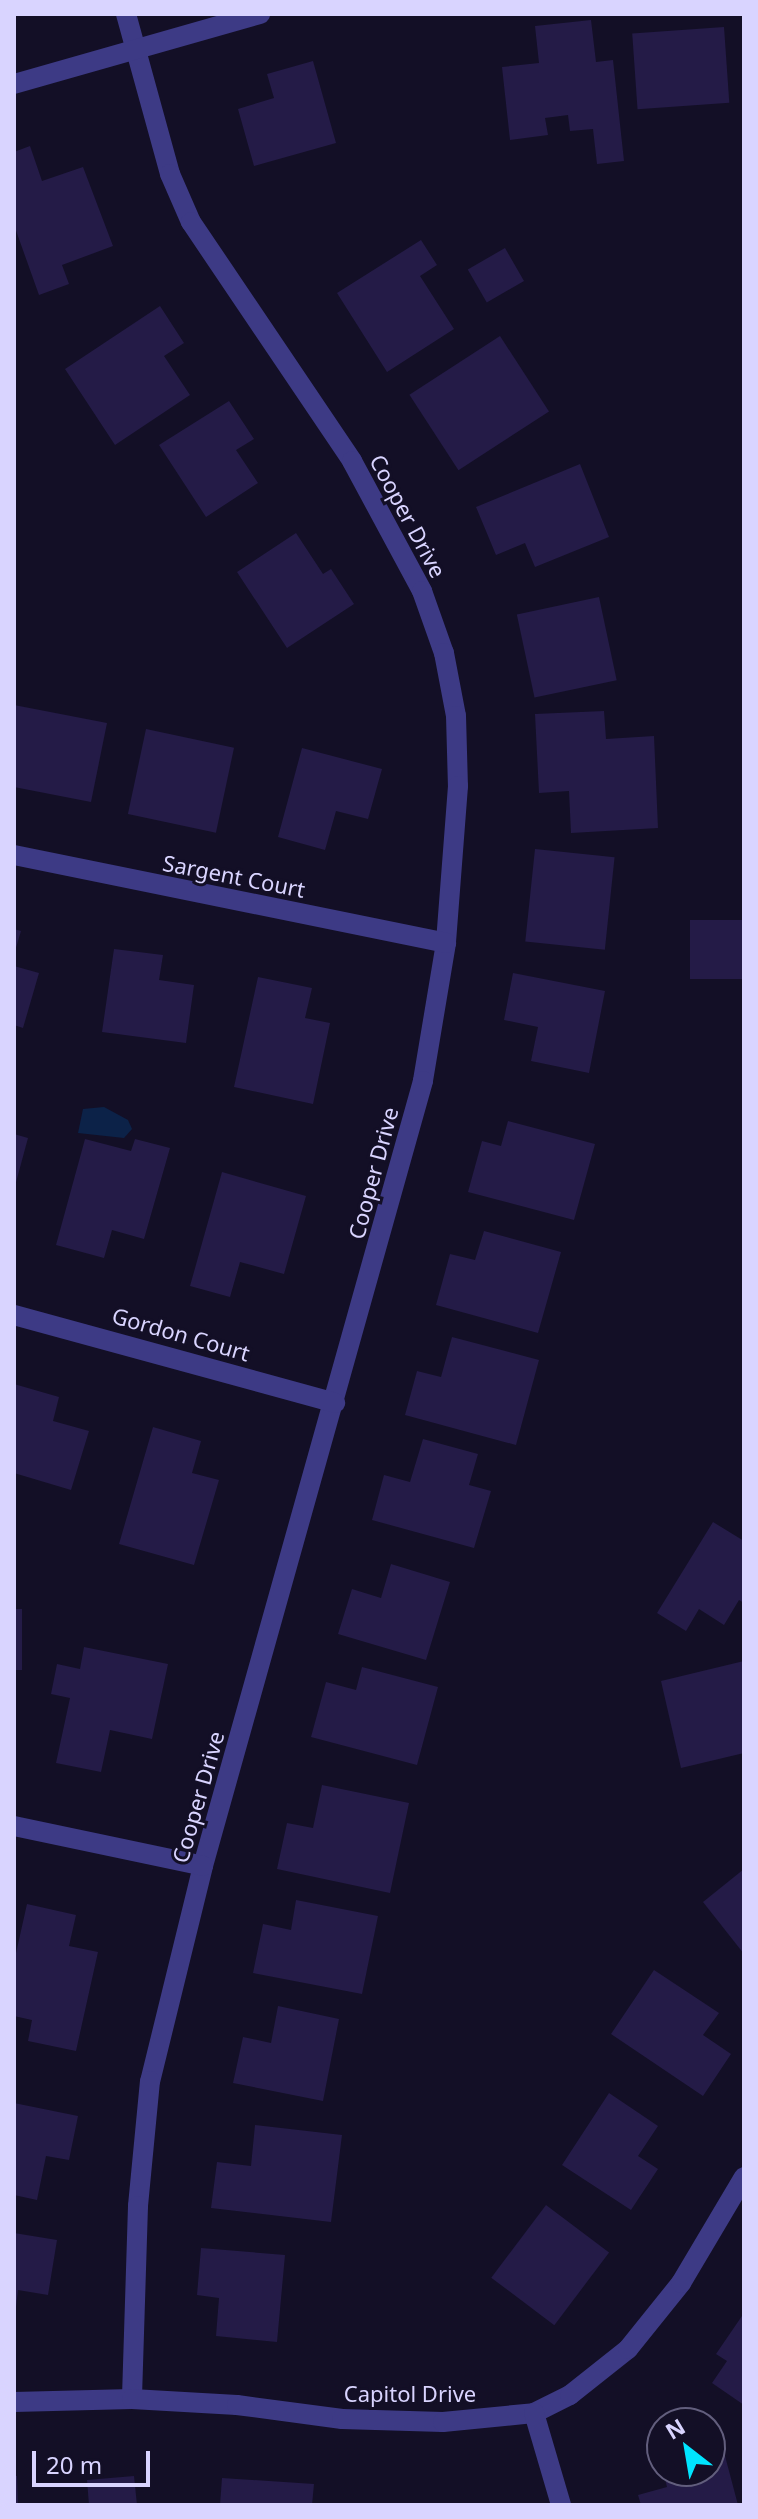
<!DOCTYPE html>
<html>
<head>
<meta charset="utf-8">
<style>
  body { margin:0 }
  #map { position:relative; width:758px; height:2519px; overflow:hidden; background:#130f26; font-family:"Noto Sans",sans-serif }
  div>[style] { position:absolute }
  [style*='--x'] { left:calc(var(--x)*1px); top:calc(var(--y)*1px); width:calc(var(--w)*1px); rotate:calc(var(--a)*1deg) }
  .water>* { inset:0; background:#0c2248 }
  .building>* { inset:0; background:#241b47; transform-origin:0 0 }
  .minor>* { height:20px; margin:-10px; padding:0 10px; transform-origin:10px; border-radius:10px; background:#3d3a85 }
  .tertiary>* { height:20px; margin:-10px; padding:0 10px; transform-origin:10px; border-radius:10px; background:#3d3a85 }
  span { translate:-50% -50%; white-space:nowrap; text-align:center; line-height:1.15; -webkit-text-stroke:6px #130f26; paint-order:stroke }
  .street-label { font-size:22px; color:#d9d4ff }
  .frame { position:absolute; inset:0; border:16px solid #d9d4ff; pointer-events:none }
  .north { position:absolute; left:646px; top:2407px; width:80px; height:80px; box-sizing:border-box; background:#130f26; border:2px solid #625e7d; border-radius:50%; rotate:329deg; font-size:22px; font-weight:700; line-height:32px; text-align:center; color:#d9d4ff }
  .north::after { content:''; display:block; margin:auto; width:28px; height:36px; background:#00e5ff; clip-path:polygon(50% 0,100% 100%,50% 72%,0 100%) }
  .scale { position:absolute; left:32px; top:2451px; width:118px; height:36px; box-sizing:border-box; border:4px solid #d9d4ff; border-top:0; padding-left:10px; font-size:24px; line-height:28px; white-space:nowrap; color:#d9d4ff; -webkit-text-stroke:6px #130f26; paint-order:stroke }
</style>
</head>
<body>
<div id="map">
  <div class="water">
    <i style="clip-path:polygon(104px 1107px,128px 1120px,132px 1129px,124px 1138px,78px 1133px,83px 1109px)"></i>
  </div>
  <div class="building">
    <i style="clip-path:polygon(591px 20px,596px 62px,613px 60px,624px 161px,597px 164px,593px 129px,570px 131px,568px 115px,545px 118px,548px 135px,510px 140px,502px 67px,539px 63px,535px 26px)"></i>
    <i style="left:724px;top:27px;width:76px;height:92px;rotate:86deg"></i>
    <i style="clip-path:polygon(313px 61px,336px 143px,254px 166px,238px 109px,274px 98px,267px 74px)"></i>
    <i style="clip-path:polygon(30px 146px,42px 181px,83px 167px,113px 246px,62px 265px,69px 284px,39px 295px,14px 225px,14px 152px)"></i>
    <i style="clip-path:polygon(421px 240px,437px 265px,420px 276px,454px 329px,387px 372px,337px 293px)"></i>
    <i style="left:505px;top:248px;width:38px;height:43px;rotate:60deg"></i>
    <i style="clip-path:polygon(160px 306px,184px 343px,164px 356px,190px 395px,115px 445px,65px 369px)"></i>
    <i style="left:500px;top:336px;width:90px;height:108px;rotate:57deg"></i>
    <i style="clip-path:polygon(229px 401px,254px 439px,236px 450px,258px 483px,206px 517px,159px 445px)"></i>
    <i style="clip-path:polygon(580px 464px,609px 537px,535px 567px,525px 543px,496px 555px,476px 507px)"></i>
    <i style="clip-path:polygon(296px 533px,323px 574px,331px 569px,354px 604px,287px 648px,237px 572px)"></i>
    <i style="left:599px;top:597px;width:85px;height:84px;rotate:78deg"></i>
    <i style="clip-path:polygon(14px 705px,107px 723px,91px 802px,14px 787px)"></i>
    <i style="clip-path:polygon(604px 711px,606px 739px,654px 736px,658px 828px,571px 833px,569px 791px,539px 793px,535px 714px)"></i>
    <i style="left:146px;top:729px;width:90px;height:87px;rotate:12deg"></i>
    <i style="clip-path:polygon(302px 748px,382px 769px,368px 819px,336px 811px,325px 850px,278px 837px)"></i>
    <i style="left:535px;top:849px;width:80px;height:93px;rotate:6deg"></i>
    <i style="left:744px;top:920px;width:59px;height:54px;rotate:90deg"></i>
    <i style="clip-path:polygon(14px 929px,21px 931px,15px 951px,14px 951px)"></i>
    <i style="clip-path:polygon(114px 949px,163px 955px,159px 980px,194px 985px,186px 1043px,102px 1032px)"></i>
    <i style="clip-path:polygon(14px 966px,39px 973px,23px 1028px,14px 1025px)"></i>
    <i style="clip-path:polygon(513px 973px,605px 991px,589px 1073px,531px 1061px,538px 1027px,504px 1020px)"></i>
    <i style="clip-path:polygon(258px 977px,312px 988px,305px 1018px,330px 1023px,313px 1104px,234px 1087px)"></i>
    <i style="clip-path:polygon(508px 1121px,595px 1144px,574px 1220px,468px 1192px,482px 1141px,501px 1146px)"></i>
    <i style="clip-path:polygon(14px 1134px,28px 1138px,15px 1186px,14px 1186px)"></i>
    <i style="clip-path:polygon(85px 1139px,131px 1151px,135px 1139px,170px 1148px,144px 1239px,112px 1230px,104px 1258px,56px 1245px)"></i>
    <i style="clip-path:polygon(222px 1172px,306px 1196px,284px 1274px,240px 1262px,230px 1297px,190px 1286px)"></i>
    <i style="clip-path:polygon(484px 1231px,561px 1252px,538px 1333px,436px 1305px,450px 1254px,475px 1260px)"></i>
    <i style="clip-path:polygon(452px 1337px,539px 1360px,516px 1445px,405px 1415px,417px 1371px,441px 1377px)"></i>
    <i style="clip-path:polygon(14px 1384px,59px 1397px,53px 1421px,89px 1431px,71px 1490px,14px 1473px)"></i>
    <i style="clip-path:polygon(153px 1427px,201px 1441px,192px 1473px,219px 1480px,194px 1565px,119px 1544px)"></i>
    <i style="clip-path:polygon(423px 1439px,478px 1454px,469px 1485px,491px 1491px,474px 1548px,372px 1520px,384px 1475px,410px 1482px)"></i>
    <i style="clip-path:polygon(713px 1522px,744px 1541px,744px 1603px,739px 1600px,724px 1625px,699px 1609px,686px 1631px,657px 1613px)"></i>
    <i style="clip-path:polygon(391px 1564px,450px 1582px,426px 1660px,338px 1634px,352px 1589px,381px 1598px)"></i>
    <i style="left:14px;top:1609px;width:8px;height:61px"></i>
    <i style="clip-path:polygon(84px 1647px,168px 1664px,152px 1739px,110px 1730px,101px 1772px,56px 1763px,70px 1698px,51px 1694px,57px 1664px,80px 1669px)"></i>
    <i style="clip-path:polygon(744px 1661px,744px 1753px,681px 1768px,661px 1681px)"></i>
    <i style="clip-path:polygon(362px 1667px,438px 1687px,417px 1765px,311px 1737px,326px 1682px,356px 1690px)"></i>
    <i style="clip-path:polygon(322px 1785px,409px 1803px,390px 1893px,277px 1869px,287px 1823px,313px 1828px)"></i>
    <i style="clip-path:polygon(744px 1869px,744px 1954px,703px 1902px)"></i>
    <i style="clip-path:polygon(296px 1900px,378px 1916px,362px 1994px,253px 1973px,263px 1924px,291px 1930px)"></i>
    <i style="clip-path:polygon(27px 1904px,76px 1915px,69px 1946px,98px 1952px,76px 2051px,28px 2041px,32px 2020px,14px 2016px,14px 1962px)"></i>
    <i style="clip-path:polygon(654px 1970px,719px 2013px,703px 2035px,731px 2054px,703px 2096px,611px 2034px)"></i>
    <i style="clip-path:polygon(278px 2006px,339px 2019px,323px 2101px,233px 2083px,243px 2037px,271px 2043px)"></i>
    <i style="clip-path:polygon(609px 2093px,658px 2126px,638px 2156px,658px 2169px,631px 2210px,562px 2165px)"></i>
    <i style="clip-path:polygon(14px 2103px,78px 2116px,69px 2160px,46px 2156px,37px 2200px,14px 2195px)"></i>
    <i style="clip-path:polygon(255px 2125px,342px 2135px,331px 2222px,211px 2208px,217px 2162px,251px 2166px)"></i>
    <i style="left:546px;top:2205px;width:79px;height:91px;rotate:37deg"></i>
    <i style="clip-path:polygon(14px 2233px,57px 2240px,48px 2295px,18px 2290px,16px 2307px)"></i>
    <i style="clip-path:polygon(201px 2248px,285px 2255px,277px 2342px,216px 2336px,219px 2298px,197px 2295px)"></i>
    <i style="clip-path:polygon(744px 2313px,744px 2405px,712px 2383px,727px 2361px,716px 2354px)"></i>
    <i style="clip-path:polygon(720px 2437px,738px 2505px,641px 2505px,638px 2495px,667px 2487px,663px 2471px,710px 2471px,710px 2439px)"></i>
    <i style="clip-path:polygon(14px 2476px,17px 2476px,18px 2505px,14px 2505px)"></i>
    <i style="clip-path:polygon(134px 2476px,137px 2505px,89px 2505px,87px 2480px)"></i>
    <i style="clip-path:polygon(222px 2478px,314px 2484px,312px 2505px,220px 2505px)"></i>
  </div>
  <div class="minor">
    <i style="--x:126;--y:14;--w:166;--a:74.6"></i>
    <i style="--x:170;--y:174;--w:52;--a:66.4"></i>
    <i style="--x:191;--y:222;--w:288;--a:56"></i>
    <i style="--x:352;--y:461;--w:148;--a:61.7"></i>
    <i style="--x:422;--y:591;--w:66;--a:70.5"></i>
    <i style="--x:444;--y:653;--w:64;--a:79.2"></i>
    <i style="--x:456;--y:716;--w:70;--a:88.4"></i>
    <i style="--x:458;--y:786;--w:157;--a:94.4"></i>
    <i style="--x:446;--y:943;--w:140;--a:99.5"></i>
    <i style="--x:423;--y:1081;--w:815;--a:105.66"></i>
    <i style="--x:203;--y:1866;--w:221;--a:103.8"></i>
    <i style="--x:150;--y:2081;--w:126;--a:95.5"></i>
    <i style="--x:138;--y:2206;--w:193;--a:91.8"></i>
    <i style="--x:14;--y:855;--w:441;--a:11.5"></i>
    <i style="--x:14;--y:1315;--w:333;--a:15.3"></i>
    <i style="--x:14;--y:1826;--w:193;--a:11.9"></i>
    <i style="--x:14;--y:2402;--w:118;--a:-1.5"></i>
    <i style="--x:132;--y:2399;--w:105;--a:3.3"></i>
    <i style="--x:237;--y:2405;--w:106;--a:7.6"></i>
    <i style="--x:342;--y:2419;--w:101;--a:1.7"></i>
    <i style="--x:443;--y:2422;--w:91;--a:-5.6"></i>
    <i style="--x:534;--y:2413;--w:40;--a:-26.6"></i>
    <i style="--x:570;--y:2395;--w:74;--a:-38.4"></i>
    <i style="--x:628;--y:2349;--w:85;--a:-51.2"></i>
    <i style="--x:681;--y:2283;--w:123;--a:-59.3"></i>
    <i style="--x:534;--y:2413;--w:96;--a:73.6"></i>
  </div>
  <div class="tertiary">
    <i style="--x:14;--y:84;--w:256;--a:-15.9"></i>
  </div>
  <div class="street-label">
    <span style="left:408px;top:516px;rotate:62deg">Cooper Drive</span>
    <span style="left:234px;top:876px;rotate:11deg">Sargent Court</span>
    <span style="left:373px;top:1173px;rotate:-75deg">Cooper Drive</span>
    <span style="left:181px;top:1334px;rotate:16deg">Gordon Court</span>
    <span style="left:198px;top:1797px;rotate:-74deg">Cooper Drive</span>
    <span style="left:410px;top:2394px">Capitol Drive</span>
  </div>
  <div class="frame"></div>
  <div class="north">N</div>
  <div class="scale">20 m</div>
</div>
</body>
</html>
